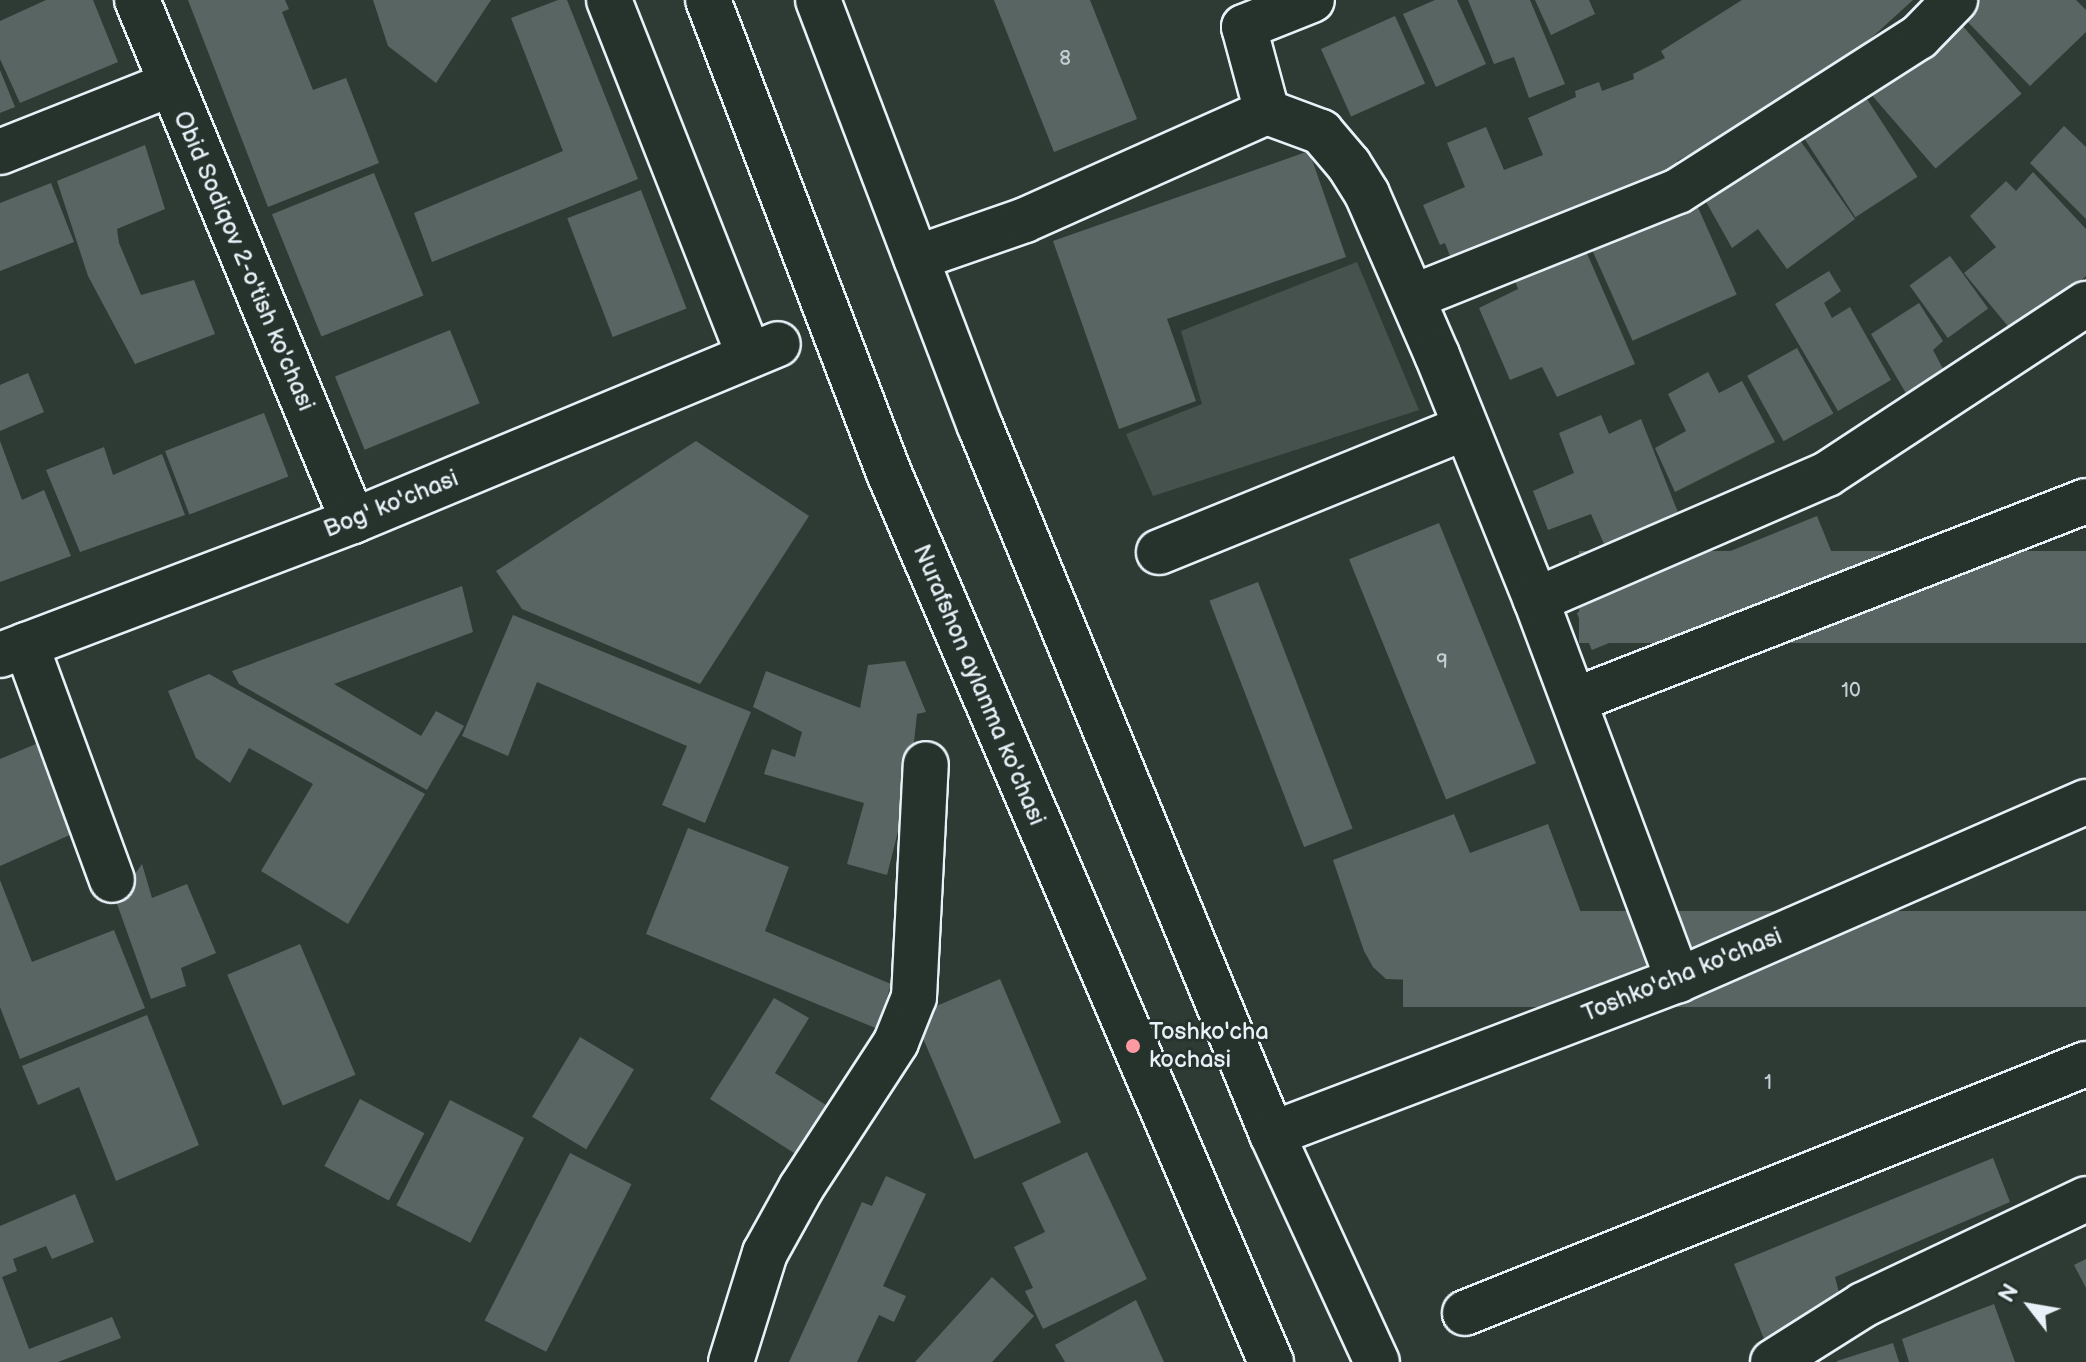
<!DOCTYPE html>
<html>
<head>
<meta charset="utf-8">
<style>
  body { margin:0 }
  #map { position:relative; width:2086px; height:1362px; overflow:hidden; background:#2e3b35; font-family:"Balsamiq Sans",sans-serif }
  div>[style] { position:absolute }
  [style*='--x'] { left:calc(var(--x)*1px); top:calc(var(--y)*1px); width:calc(var(--w)*1px); rotate:calc(var(--a)*1deg) }
  .green>* { inset:0; background:#45524e }
  .building>* { inset:0; background:#596563; transform-origin:0 0 }
  .roads { filter:drop-shadow(2px 0 #e8f1f8) drop-shadow(-2px 0 #e8f1f8) drop-shadow(0 2px #e8f1f8) drop-shadow(0 -2px #e8f1f8) }
  .minor>* { height:44px; margin:-22px; padding:0 22px; transform-origin:22px; border-radius:22px; background:#26332d }
  .major>* { height:44px; margin:-22px; padding:0 22px; transform-origin:22px; border-radius:22px; background:#26332d }
  .dots>* { width:22px; height:22px; translate:-50% -50%; box-sizing:border-box; border:4px solid #26332d; border-radius:50% }
  span { translate:-50% -50%; white-space:nowrap; text-align:center; line-height:1.15; -webkit-text-stroke:6px #26332d; paint-order:stroke }
  .number-label { font-size:20px; color:#c4ced3 }
  .number-label span { -webkit-text-stroke-width:0 }
  .street-label { font-size:24px; color:#e8f1f8 }
  .poi-label { font-size:24px; color:#e8f1f8 }
  .left { translate:0 -50%; text-align:left }
  .north { position:absolute; left:1990px; top:1266px; width:80px; height:80px; -webkit-text-stroke:6px #26332d; paint-order:stroke; rotate:301deg; font-size:22px; font-weight:700; line-height:32px; text-align:center; color:#e8f1f8 }
  .north::after { content:''; display:block; margin:auto; width:28px; height:36px; background:#e8f1f8; clip-path:polygon(50% 0,100% 100%,50% 72%,0 100%) }
</style>
</head>
<body>
<div id="map">
  <div class="green">
    <i style="clip-path:polygon(1357px 262px,1419px 410px,1153px 496px,1126px 434px,1202px 404px,1181px 331px)"></i>
  </div>
  <div class="building">
    <i style="clip-path:polygon(46px 0,93px 0,118px 62px,20px 103px,0 59px,0 21px)"></i>
    <i style="clip-path:polygon(188px 0,285px 0,289px 9px,282px 12px,313px 90px,346px 78px,379px 163px,268px 207px)"></i>
    <i style="clip-path:polygon(373px 0,491px 0,436px 83px,388px 46px)"></i>
    <i style="clip-path:polygon(558px 0,567px 0,638px 179px,432px 262px,414px 213px,563px 151px,511px 18px)"></i>
    <i style="clip-path:polygon(994px 0,1090px 0,1137px 119px,1054px 152px)"></i>
    <i style="clip-path:polygon(1435px 0,1457px 0,1486px 64px,1436px 87px,1403px 14px)"></i>
    <i style="clip-path:polygon(1468px 0,1530px 0,1565px 84px,1529px 98px,1514px 57px,1494px 64px)"></i>
    <i style="clip-path:polygon(1535px 0,1589px 0,1595px 14px,1551px 35px)"></i>
    <i style="clip-path:polygon(1742px 0,1913px 0,1858px 50px,1754px 120px,1677px 161px,1679px 165px,1560px 218px,1558px 214px,1451px 259px,1445px 243px,1440px 245px,1423px 205px,1465px 187px,1447px 143px,1486px 127px,1504px 170px,1543px 155px,1528px 118px,1576px 97px,1575px 91px,1599px 82px,1602px 91px,1634px 79px,1633px 74px,1665px 58px,1661px 51px)"></i>
    <i style="clip-path:polygon(1970px 0,2076px 0,2086px 10px,2086px 32px,2030px 86px,1958px 12px)"></i>
    <i style="left:1395px;top:16px;width:74px;height:81px;rotate:66deg"></i>
    <i style="left:1954px;top:16px;width:103px;height:114px;rotate:49deg"></i>
    <i style="clip-path:polygon(0 70px,15px 107px,0 113px)"></i>
    <i style="left:1863px;top:93px;width:100px;height:74px;rotate:57deg"></i>
    <i style="clip-path:polygon(2064px 126px,2086px 147px,2086px 219px,2030px 163px)"></i>
    <i style="clip-path:polygon(1797px 136px,1855px 219px,1787px 269px,1758px 229px,1732px 248px,1700px 191px)"></i>
    <i style="clip-path:polygon(145px 145px,165px 209px,117px 229px,119px 243px,141px 295px,194px 280px,215px 334px,135px 364px,88px 276px,57px 181px)"></i>
    <i style="clip-path:polygon(1309px 151px,1346px 257px,1167px 319px,1196px 401px,1119px 429px,1053px 241px)"></i>
    <i style="clip-path:polygon(2033px 172px,2086px 229px,2086px 276px,2016px 336px,1964px 273px,1996px 247px,1970px 216px,2006px 181px,2016px 191px)"></i>
    <i style="left:374px;top:173px;width:132px;height:110px;rotate:68deg"></i>
    <i style="clip-path:polygon(51px 183px,74px 242px,0 271px,0 203px)"></i>
    <i style="left:641px;top:190px;width:127px;height:79px;rotate:69deg"></i>
    <i style="left:1692px;top:194px;width:110px;height:114px;rotate:66deg"></i>
    <i style="clip-path:polygon(1582px 242px,1635px 364px,1557px 397px,1542px 367px,1510px 380px,1479px 308px,1518px 289px,1512px 273px)"></i>
    <i style="left:1950px;top:256px;width:65px;height:50px;rotate:54deg"></i>
    <i style="clip-path:polygon(1829px 271px,1841px 291px,1824px 303px,1832px 318px,1850px 307px,1891px 380px,1838px 411px,1775px 304px)"></i>
    <i style="clip-path:polygon(1919px 303px,1943px 341px,1933px 350px,1950px 382px,1913px 405px,1871px 334px)"></i>
    <i style="left:450px;top:330px;width:79px;height:124px;rotate:68deg"></i>
    <i style="left:1797px;top:348px;width:75px;height:57px;rotate:61deg"></i>
    <i style="clip-path:polygon(1708px 372px,1719px 393px,1742px 381px,1775px 442px,1675px 492px,1655px 448px,1686px 431px,1668px 394px)"></i>
    <i style="clip-path:polygon(28px 373px,44px 412px,0 431px,0 385px)"></i>
    <i style="left:264px;top:413px;width:68px;height:106px;rotate:69deg"></i>
    <i style="clip-path:polygon(1601px 415px,1609px 434px,1641px 419px,1679px 515px,1604px 544px,1591px 514px,1548px 530px,1533px 491px,1574px 473px,1559px 433px)"></i>
    <i style="clip-path:polygon(0 441px,22px 500px,44px 490px,71px 556px,0 582px)"></i>
    <i style="clip-path:polygon(696px 441px,809px 516px,700px 684px,522px 609px,496px 571px)"></i>
    <i style="clip-path:polygon(104px 447px,113px 475px,162px 454px,185px 515px,80px 552px,46px 470px)"></i>
    <i style="left:1817px;top:516px;width:40px;height:259px;rotate:68deg"></i>
    <i style="left:1439px;top:523px;width:259px;height:97px;rotate:68deg"></i>
    <i style="left:2086px;top:551px;width:92px;height:507px;rotate:90deg"></i>
    <i style="left:1258px;top:582px;width:264px;height:52px;rotate:69deg"></i>
    <i style="clip-path:polygon(462px 586px,473px 632px,334px 684px,421px 736px,436px 711px,464px 726px,427px 790px,239px 684px,232px 671px)"></i>
    <i style="clip-path:polygon(513px 615px,751px 712px,705px 823px,662px 805px,687px 746px,537px 682px,508px 756px,462px 736px)"></i>
    <i style="clip-path:polygon(905px 661px,926px 712px,917px 714px,909px 788px,887px 875px,847px 864px,864px 803px,764px 774px,772px 749px,795px 757px,802px 732px,753px 707px,766px 671px,860px 708px,868px 665px)"></i>
    <i style="clip-path:polygon(209px 674px,425px 794px,348px 924px,261px 871px,313px 784px,249px 748px,230px 783px,196px 758px,168px 691px)"></i>
    <i style="clip-path:polygon(36px 744px,72px 834px,0 866px,0 759px)"></i>
    <i style="clip-path:polygon(1454px 814px,1470px 853px,1548px 824px,1583px 918px,1413px 980px,1386px 979px,1373px 967px,1364px 951px,1333px 860px)"></i>
    <i style="clip-path:polygon(688px 828px,789px 867px,765px 931px,891px 984px,878px 1029px,646px 934px)"></i>
    <i style="clip-path:polygon(142px 864px,152px 898px,187px 884px,216px 953px,181px 968px,186px 986px,151px 999px,116px 901px)"></i>
    <i style="clip-path:polygon(0 880px,32px 962px,114px 930px,145px 1008px,20px 1059px,0 1007px)"></i>
    <i style="left:2086px;top:911px;width:96px;height:683px;rotate:90deg"></i>
    <i style="left:300px;top:944px;width:142px;height:79px;rotate:67deg"></i>
    <i style="left:1000px;top:979px;width:156px;height:94px;rotate:67deg"></i>
    <i style="clip-path:polygon(774px 998px,809px 1018px,775px 1073px,826px 1105px,797px 1155px,710px 1099px)"></i>
    <i style="clip-path:polygon(147px 1015px,199px 1145px,116px 1181px,79px 1087px,38px 1105px,22px 1066px)"></i>
    <i style="left:580px;top:1037px;width:63px;height:93px;rotate:31deg"></i>
    <i style="left:360px;top:1099px;width:73px;height:76px;rotate:28deg"></i>
    <i style="left:450px;top:1100px;width:83px;height:118px;rotate:27deg"></i>
    <i style="clip-path:polygon(1087px 1152px,1147px 1279px,1043px 1329px,1025px 1291px,1033px 1288px,1014px 1247px,1045px 1232px,1022px 1183px)"></i>
    <i style="left:570px;top:1153px;width:69px;height:188px;rotate:27deg"></i>
    <i style="clip-path:polygon(1993px 1158px,2010px 1202px,1835px 1277px,1843px 1308px,1764px 1339px,1734px 1264px)"></i>
    <i style="clip-path:polygon(886px 1176px,926px 1194px,883px 1286px,906px 1296px,894px 1322px,879px 1315px,857px 1362px,789px 1362px,862px 1202px,872px 1206px)"></i>
    <i style="clip-path:polygon(75px 1194px,94px 1242px,52px 1259px,46px 1246px,13px 1259px,17px 1271px,2px 1277px,29px 1349px,112px 1317px,121px 1338px,58px 1362px,0 1362px,0 1226px)"></i>
    <i style="clip-path:polygon(2086px 1259px,2086px 1288px,2074px 1265px)"></i>
    <i style="clip-path:polygon(992px 1277px,1034px 1316px,992px 1362px,915px 1362px)"></i>
    <i style="clip-path:polygon(1136px 1300px,1164px 1362px,1065px 1362px,1055px 1345px)"></i>
    <i style="clip-path:polygon(1994px 1304px,2015px 1362px,1909px 1362px,1902px 1339px)"></i>
    <i style="clip-path:polygon(1893px 1343px,1899px 1362px,1837px 1362px,1837px 1361px)"></i>
  </div>
  <div class="roads">
    <div class="minor">
      <i style="--x:137;--y:0;--w:564;--a:67.48"></i>
      <i style="--x:609;--y:0;--w:382;--a:68.5"></i>
      <i style="--x:1267;--y:112;--w:58;--a:20.3"></i>
      <i style="--x:1321;--y:132;--w:43;--a:49.7"></i>
      <i style="--x:1349;--y:165;--w:34;--a:58"></i>
      <i style="--x:1367;--y:194;--w:176;--a:66.5"></i>
      <i style="--x:1437;--y:355;--w:264;--a:68"></i>
      <i style="--x:1536;--y:600;--w:406;--a:69.5"></i>
      <i style="--x:0;--y:152;--w:184;--a:-21.7"></i>
      <i style="--x:916;--y:258;--w:115;--a:-19.2"></i>
      <i style="--x:1025;--y:220;--w:265;--a:-24.1"></i>
      <i style="--x:1267;--y:112;--w:88;--a:-105.1"></i>
      <i style="--x:1244;--y:27;--w:73;--a:-21.7"></i>
      <i style="--x:1413;--y:297;--w:285;--a:-21.8"></i>
      <i style="--x:1678;--y:191;--w:286;--a:-32.6"></i>
      <i style="--x:1919;--y:37;--w:52;--a:-45.8"></i>
      <i style="--x:1159;--y:552;--w:329;--a:-22.1"></i>
      <i style="--x:1536;--y:600;--w:317;--a:-23.4"></i>
      <i style="--x:1827;--y:474;--w:310;--a:-33.3"></i>
      <i style="--x:26;--y:645;--w:250;--a:69.9"></i>
      <i style="--x:0;--y:655;--w:378;--a:-20.8"></i>
      <i style="--x:353;--y:521;--w:460;--a:-22.6"></i>
      <i style="--x:1575;--y:700;--w:548;--a:-21.28"></i>
      <i style="--x:1272;--y:1134;--w:434;--a:-20.8"></i>
      <i style="--x:1678;--y:980;--w:445;--a:-23.6"></i>
      <i style="--x:1465;--y:1313;--w:669;--a:-21.85"></i>
      <i style="--x:731;--y:1362;--w:114;--a:-72.7"></i>
      <i style="--x:765;--y:1253;--w:74;--a:-61"></i>
      <i style="--x:801;--y:1188;--w:174;--a:-56.9"></i>
      <i style="--x:896;--y:1042;--w:48;--a:-68.2"></i>
      <i style="--x:914;--y:997;--w:233;--a:-87.1"></i>
      <i style="--x:1773;--y:1362;--w:107;--a:-32.3"></i>
      <i style="--x:1863;--y:1305;--w:247;--a:-25.4"></i>
    </div>
    <div class="major">
      <i style="--x:708;--y:0;--w:506;--a:69.06"></i>
      <i style="--x:889;--y:473;--w:968;--a:66.75"></i>
      <i style="--x:818;--y:0;--w:456;--a:69.2"></i>
      <i style="--x:980;--y:426;--w:766;--a:67.59"></i>
      <i style="--x:1272;--y:1134;--w:251;--a:65.3"></i>
    </div>
  </div>
  <div class="dots">
    <i style="left:1133px;top:1046px;background:#ff9aa2"></i>
  </div>
  <div class="number-label">
    <span style="left:1065px;top:59px">8</span>
    <span style="left:1442px;top:662px">9</span>
    <span style="left:1851px;top:691px">10</span>
    <span style="left:1768px;top:1083px">1</span>
  </div>
  <div class="street-label">
    <span style="left:244px;top:261px;rotate:67deg">Obid Sodiqov 2-o'tish ko'chasi</span>
    <span style="left:391px;top:504px;rotate:-22deg">Bog' ko'chasi</span>
    <span style="left:979px;top:685px;rotate:67deg">Nurafshon aylanma ko'chasi</span>
    <span style="left:1682px;top:975px;rotate:-22deg">Toshko'cha ko'chasi</span>
  </div>
  <div class="poi-label">
    <span class="left" style="left:1149px;top:1046px">Toshko'cha<br>kochasi</span>
  </div>
  <div class="north">N</div>
</div>
</body>
</html>
